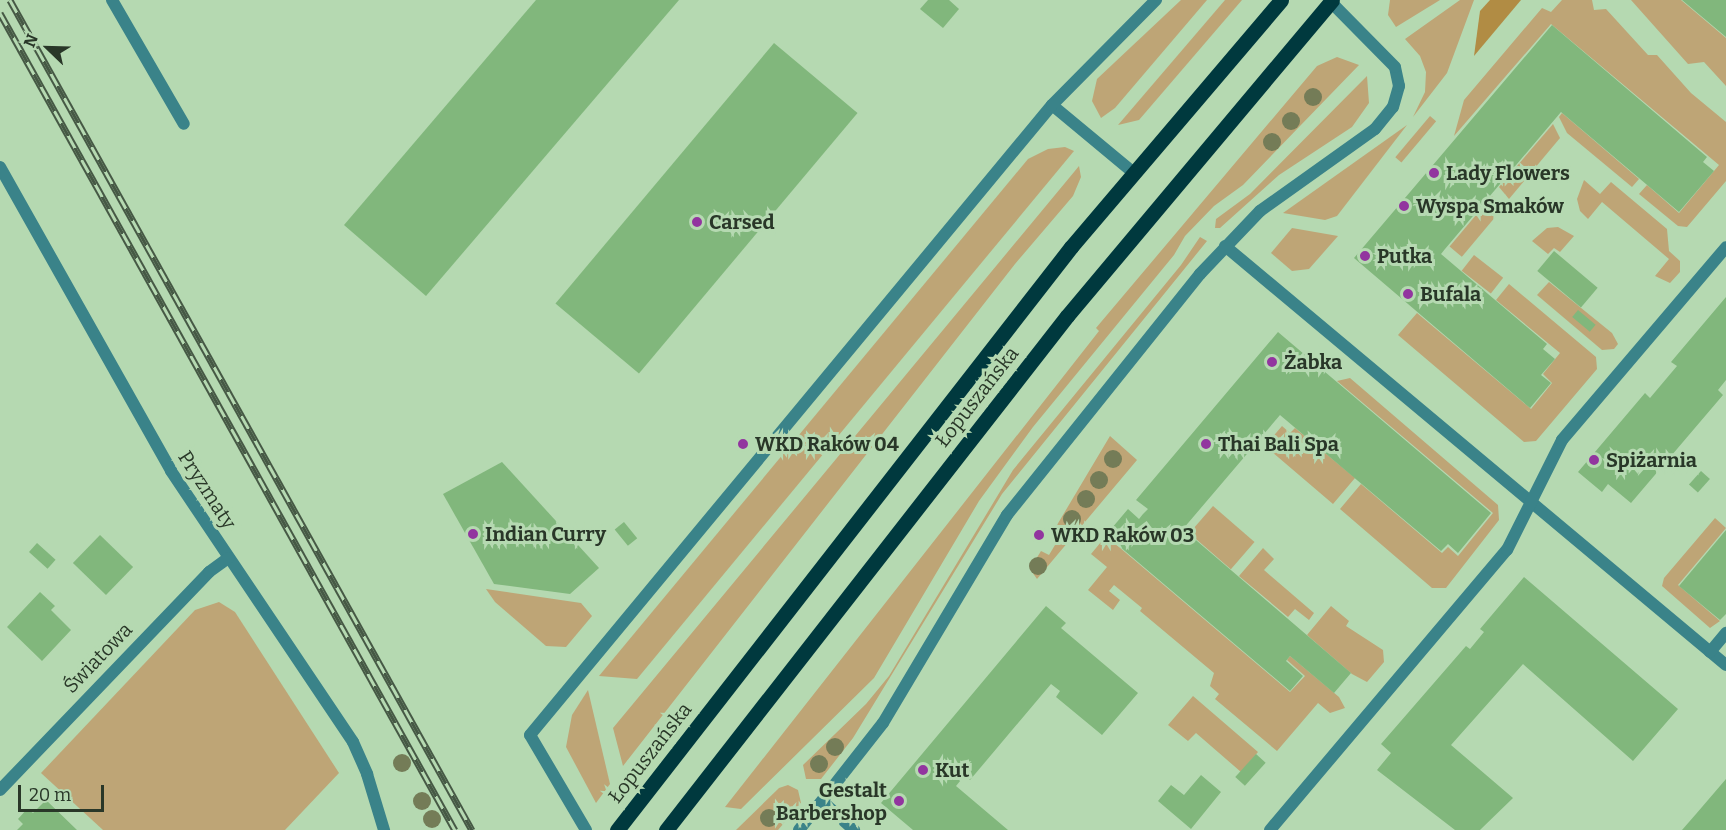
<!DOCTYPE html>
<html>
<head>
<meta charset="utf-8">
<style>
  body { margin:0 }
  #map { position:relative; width:1726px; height:830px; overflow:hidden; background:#b5d9b1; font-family:Bitter,serif }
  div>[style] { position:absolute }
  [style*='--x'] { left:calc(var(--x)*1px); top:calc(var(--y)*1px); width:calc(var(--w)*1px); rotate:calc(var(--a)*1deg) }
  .green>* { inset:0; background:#bea576; transform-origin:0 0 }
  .forest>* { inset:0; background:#b18c44 }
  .building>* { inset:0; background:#81b77c; transform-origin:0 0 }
  .lane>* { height:12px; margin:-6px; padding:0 6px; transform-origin:6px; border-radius:6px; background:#3a8389 }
  .street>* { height:12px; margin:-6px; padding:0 6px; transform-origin:6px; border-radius:6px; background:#3a8389 }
  .primary>* { height:15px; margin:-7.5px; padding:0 7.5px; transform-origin:7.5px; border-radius:7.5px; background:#00393e }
  .rail>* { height:7px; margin-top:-3.5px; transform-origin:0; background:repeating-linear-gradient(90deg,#b5d9b1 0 14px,#465945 0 28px); box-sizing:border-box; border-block:2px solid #465945 }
  .trees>* { width:18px; height:18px; margin:-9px; border-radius:50%; background:#747c57 }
  .dots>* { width:16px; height:16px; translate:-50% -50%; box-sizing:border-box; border:3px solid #b5d9b1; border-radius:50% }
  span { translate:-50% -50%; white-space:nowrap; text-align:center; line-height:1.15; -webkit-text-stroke:6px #b5d9b1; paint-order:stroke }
  .poi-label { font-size:20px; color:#293728; font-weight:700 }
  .left { translate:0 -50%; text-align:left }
  .right { translate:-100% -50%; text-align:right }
  .street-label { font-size:20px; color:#293728 }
  .north { position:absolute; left:18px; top:18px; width:60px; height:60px; -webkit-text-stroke:4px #b5d9b1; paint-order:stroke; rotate:293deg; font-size:16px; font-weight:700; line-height:24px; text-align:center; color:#293728 }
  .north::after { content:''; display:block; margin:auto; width:21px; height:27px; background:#293728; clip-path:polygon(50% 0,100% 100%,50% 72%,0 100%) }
  .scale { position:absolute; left:18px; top:785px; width:86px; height:27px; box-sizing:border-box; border:3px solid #293728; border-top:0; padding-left:8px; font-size:18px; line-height:21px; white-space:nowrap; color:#293728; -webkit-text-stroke:4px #b5d9b1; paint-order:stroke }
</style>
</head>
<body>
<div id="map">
  <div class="green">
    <i style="clip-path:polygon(1181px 0,1207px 0,1115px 108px,1101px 118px,1092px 101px,1097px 79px)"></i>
    <i style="clip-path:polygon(1225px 0,1242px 0,1139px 120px,1118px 125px)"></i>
    <i style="clip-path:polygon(1390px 0,1440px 0,1396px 27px,1388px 15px)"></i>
    <i style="clip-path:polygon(1460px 0,1474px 0,1447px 73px,1413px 117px,1425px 92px,1426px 72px,1420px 56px,1405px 39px)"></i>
    <i style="clip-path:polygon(1562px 0,1592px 0,1594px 10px,1606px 9px,1648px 55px,1657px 55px,1691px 93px,1726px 122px,1726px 181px,1687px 227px,1678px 226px,1639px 194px,1647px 185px,1679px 213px,1719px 165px,1551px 24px,1454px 136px,1464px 100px,1542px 8px,1551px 12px)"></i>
    <i style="clip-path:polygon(1631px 0,1681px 0,1726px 38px,1726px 86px,1704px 62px,1688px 64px)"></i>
    <i style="clip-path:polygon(1337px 57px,1359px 65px,1243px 185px,1214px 206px,1185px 236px,1174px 255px,1033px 427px,979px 501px,874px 678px,741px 809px,725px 807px,1099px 331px,1096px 328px,1317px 66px)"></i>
    <i style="clip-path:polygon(1367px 76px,1369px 103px,1352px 127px,1279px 175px,1220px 228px,1215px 228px,1216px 219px,1250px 194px)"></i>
    <i style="clip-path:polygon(1562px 113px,1639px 179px,1632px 187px,1567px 133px,1559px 117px)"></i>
    <i style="left:1430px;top:116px;width:8px;height:54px;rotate:40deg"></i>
    <i style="clip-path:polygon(1553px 124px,1560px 138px,1509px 199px,1499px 187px)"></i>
    <i style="clip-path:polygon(1407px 125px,1337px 216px,1325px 220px,1283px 213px)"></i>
    <i style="clip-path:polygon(1065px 147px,1074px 151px,637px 679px,599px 676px,1028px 159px,1048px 149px)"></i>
    <i style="clip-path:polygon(1079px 166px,1081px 177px,1073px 196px,1015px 264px,623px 766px,613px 728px)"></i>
    <i style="clip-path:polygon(1584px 180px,1600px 194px,1611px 182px,1667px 229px,1669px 251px,1680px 261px,1680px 272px,1670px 283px,1655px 276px,1669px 259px,1602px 202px,1588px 219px,1580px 211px,1577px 199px)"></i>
    <i style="left:1492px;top:196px;width:16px;height:66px;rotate:40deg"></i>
    <i style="clip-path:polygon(1558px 227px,1574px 236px,1560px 252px,1554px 248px,1548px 254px,1532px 241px,1547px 228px)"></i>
    <i style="clip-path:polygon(1292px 228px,1338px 236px,1309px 269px,1292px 271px,1271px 253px)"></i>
    <i style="clip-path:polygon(1200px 237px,1207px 241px,1002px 494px,853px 738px,821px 779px,806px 779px,803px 765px,866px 704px,889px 676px,1013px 470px,1181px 265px)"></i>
    <i style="left:1474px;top:255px;width:37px;height:20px;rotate:38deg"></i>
    <i style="clip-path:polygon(1549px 282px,1612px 333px,1618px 344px,1614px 349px,1602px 350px,1537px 295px)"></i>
    <i style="clip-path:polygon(1509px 284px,1596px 357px,1597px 369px,1536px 441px,1524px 442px,1398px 335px,1417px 313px,1531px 409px,1552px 383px,1543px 374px,1560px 353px,1496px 300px)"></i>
    <i style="clip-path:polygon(1350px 378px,1498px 505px,1499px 520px,1446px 588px,1432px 588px,1340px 509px,1361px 484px,1442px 553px,1448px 547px,1458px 556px,1493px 513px,1337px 381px)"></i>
    <i style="clip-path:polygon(1282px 426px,1290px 433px,1295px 428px,1355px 478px,1333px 504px,1265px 446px)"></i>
    <i style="clip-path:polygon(1110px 436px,1137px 460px,1037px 579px,1030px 569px,1041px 551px,1049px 555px,1061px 535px,1054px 530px)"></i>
    <i style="left:1213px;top:506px;width:55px;height:36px;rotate:41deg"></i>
    <i style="clip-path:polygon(1715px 518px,1726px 528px,1678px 585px,1720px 621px,1710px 628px,1662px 586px,1664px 578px)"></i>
    <i style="clip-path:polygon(1106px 536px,1290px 692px,1305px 676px,1287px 660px,1290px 656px,1339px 697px,1345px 708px,1330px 713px,1318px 703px,1277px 751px,1215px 699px,1219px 694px,1210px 686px,1214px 673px,1140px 611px,1142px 608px,1114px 585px,1109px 591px,1120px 600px,1113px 610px,1088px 590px,1107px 567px,1091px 554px)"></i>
    <i style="clip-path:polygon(1263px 548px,1274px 559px,1264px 570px,1314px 613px,1309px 620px,1295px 609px,1288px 617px,1239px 576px)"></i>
    <i style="clip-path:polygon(486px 589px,581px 603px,592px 616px,566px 647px,546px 646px,495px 602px)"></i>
    <i style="clip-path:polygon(219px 602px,235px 612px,339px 773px,285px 830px,103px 830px,41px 773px,195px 610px)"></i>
    <i style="clip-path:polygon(1331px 606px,1349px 621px,1346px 626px,1383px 650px,1384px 662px,1367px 682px,1352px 674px,1307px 635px)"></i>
    <i style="clip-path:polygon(588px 690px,610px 784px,596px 803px,566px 747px,572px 715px)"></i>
    <i style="clip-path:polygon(1193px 696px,1258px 752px,1241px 772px,1196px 733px,1188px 741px,1168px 725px)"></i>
    <i style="clip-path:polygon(788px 785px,798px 790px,801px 803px,778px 830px,736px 830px,779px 788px)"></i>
  </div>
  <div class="forest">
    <i style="clip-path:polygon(1490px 0,1521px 0,1474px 56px,1480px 11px)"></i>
  </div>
  <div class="building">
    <i style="clip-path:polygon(536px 0,679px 0,426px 296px,344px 225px)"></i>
    <i style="clip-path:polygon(928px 0,949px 0,959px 9px,943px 28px,920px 9px)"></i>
    <i style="clip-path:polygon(1682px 0,1726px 0,1726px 37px)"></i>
    <i style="clip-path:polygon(1552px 25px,1707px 157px,1703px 162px,1714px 171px,1679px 212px,1561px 112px,1445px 249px,1441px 254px,1547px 344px,1543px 349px,1555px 359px,1541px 375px,1551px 383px,1530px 408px,1354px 258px)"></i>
    <i style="left:774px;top:43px;width:109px;height:340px;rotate:40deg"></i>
    <i style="left:1554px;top:251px;width:57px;height:26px;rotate:40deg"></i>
    <i style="clip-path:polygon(1726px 297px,1726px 380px,1718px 390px,1723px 395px,1631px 503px,1608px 484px,1602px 492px,1578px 472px,1645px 393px,1650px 398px,1677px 366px,1671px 362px)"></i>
    <i style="left:1578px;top:310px;width:23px;height:9px;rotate:40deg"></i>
    <i style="clip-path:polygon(1278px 332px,1491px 513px,1458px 553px,1448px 544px,1441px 551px,1280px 415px,1183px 529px,1351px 673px,1334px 693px,1290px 656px,1286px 661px,1303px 676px,1290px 691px,1106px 535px,1128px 509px,1139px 519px,1143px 514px,1148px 509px,1136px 500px)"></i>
    <i style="clip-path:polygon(502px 462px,599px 568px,570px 594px,494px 584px,443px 494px)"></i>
    <i style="left:1701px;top:471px;width:12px;height:18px;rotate:42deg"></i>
    <i style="left:624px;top:522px;width:21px;height:12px;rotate:51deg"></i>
    <i style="clip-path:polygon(1726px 530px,1726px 614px,1720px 620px,1679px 586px)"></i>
    <i style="left:100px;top:535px;width:46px;height:39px;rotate:44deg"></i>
    <i style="left:37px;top:543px;width:25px;height:12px;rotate:42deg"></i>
    <i style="clip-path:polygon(1524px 577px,1678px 709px,1633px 761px,1523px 664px,1451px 745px,1513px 798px,1480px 830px,1455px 830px,1377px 770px,1391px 753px,1381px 744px,1466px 646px,1470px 649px,1484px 632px,1480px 629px)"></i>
    <i style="clip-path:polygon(40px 592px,55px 606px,51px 610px,71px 630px,42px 661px,7px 627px)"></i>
    <i style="clip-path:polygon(1046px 606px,1066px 623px,1061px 628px,1138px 693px,1102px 735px,1056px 697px,1060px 691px,1051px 684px,970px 780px,965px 775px,956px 786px,1008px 830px,913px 830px,881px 803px)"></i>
    <i style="left:1256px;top:754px;width:13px;height:31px;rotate:42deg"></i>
    <i style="clip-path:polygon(1201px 775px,1221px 792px,1191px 829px,1158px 801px,1171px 785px,1184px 795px)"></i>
    <i style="clip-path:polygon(1726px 779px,1726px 830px,1682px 830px,1696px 814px)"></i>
    <i style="clip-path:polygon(46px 800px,77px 830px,17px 830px,23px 824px,18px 819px,27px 809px,33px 813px)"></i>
  </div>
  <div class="lane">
    <i style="--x:1225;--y:246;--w:653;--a:39.91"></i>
    <i style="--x:1710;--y:652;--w:25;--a:-50"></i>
    <i style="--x:1270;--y:830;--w:367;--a:-49.8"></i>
    <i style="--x:1507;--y:550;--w:123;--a:-63.4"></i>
    <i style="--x:1562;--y:440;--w:253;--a:-49.6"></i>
  </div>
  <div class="street">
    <i style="--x:112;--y:0;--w:143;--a:59.9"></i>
    <i style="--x:1052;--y:105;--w:107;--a:39.7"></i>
    <i style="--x:0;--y:167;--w:349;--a:60.6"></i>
    <i style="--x:171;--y:471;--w:326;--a:56.1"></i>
    <i style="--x:353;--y:742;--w:35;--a:66"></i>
    <i style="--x:367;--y:774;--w:59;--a:73.1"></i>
    <i style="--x:0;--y:790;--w:302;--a:-46.2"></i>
    <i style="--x:209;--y:572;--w:24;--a:-36"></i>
    <i style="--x:823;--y:802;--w:42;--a:42.1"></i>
    <i style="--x:586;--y:830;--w:110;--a:-120.5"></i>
    <i style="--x:530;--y:735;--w:818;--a:-50.36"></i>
    <i style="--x:1052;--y:105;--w:148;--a:-45.3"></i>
    <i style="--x:799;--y:830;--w:136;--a:-51.9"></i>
    <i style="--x:883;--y:723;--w:242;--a:-59.2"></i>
    <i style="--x:1007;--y:515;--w:309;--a:-51.3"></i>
    <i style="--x:1200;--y:274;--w:87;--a:-46.4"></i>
    <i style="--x:1260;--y:211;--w:141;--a:-35.5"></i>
    <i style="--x:1375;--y:129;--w:28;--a:-51"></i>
    <i style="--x:1393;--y:107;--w:22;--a:-74"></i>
    <i style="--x:1399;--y:86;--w:19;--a:-102"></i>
    <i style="--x:1395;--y:67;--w:91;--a:-134.6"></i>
  </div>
  <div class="primary">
    <i style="--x:617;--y:830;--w:739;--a:-52.09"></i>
    <i style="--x:1071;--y:247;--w:324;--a:-49.6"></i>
    <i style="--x:666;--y:830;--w:652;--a:-52.04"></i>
    <i style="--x:1067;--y:316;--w:412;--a:-50"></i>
  </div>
  <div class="rail">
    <i style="--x:10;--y:0;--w:950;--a:60.9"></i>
    <i style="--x:0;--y:13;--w:935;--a:60.89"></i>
  </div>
  <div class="trees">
    <i style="left:1313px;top:97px"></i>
    <i style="left:1291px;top:121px"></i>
    <i style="left:1272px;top:142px"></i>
    <i style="left:1113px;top:459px"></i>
    <i style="left:1099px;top:480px"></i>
    <i style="left:1086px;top:499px"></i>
    <i style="left:1072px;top:519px"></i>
    <i style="left:1038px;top:566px"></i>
    <i style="left:835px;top:747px"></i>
    <i style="left:402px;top:763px"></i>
    <i style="left:819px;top:764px"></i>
    <i style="left:422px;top:801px"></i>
    <i style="left:769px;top:818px"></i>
    <i style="left:432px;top:819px"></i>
  </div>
  <div class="dots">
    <i style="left:1434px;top:173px;background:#92359f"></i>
    <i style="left:1404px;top:206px;background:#92359f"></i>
    <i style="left:697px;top:222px;background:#92359f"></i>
    <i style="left:1365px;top:256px;background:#92359f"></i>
    <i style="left:1408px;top:294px;background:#92359f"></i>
    <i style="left:1272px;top:362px;background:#92359f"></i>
    <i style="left:743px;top:444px;background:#92359f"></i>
    <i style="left:1206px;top:444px;background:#92359f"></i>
    <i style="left:1594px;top:460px;background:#92359f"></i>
    <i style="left:473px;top:534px;background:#92359f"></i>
    <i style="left:1039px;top:535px;background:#92359f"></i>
    <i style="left:923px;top:770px;background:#92359f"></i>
    <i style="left:899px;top:801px;background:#92359f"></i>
  </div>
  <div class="poi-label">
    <span class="left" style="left:1446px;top:173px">Lady Flowers</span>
    <span class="left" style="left:1416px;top:206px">Wyspa Smaków</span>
    <span class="left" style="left:709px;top:222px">Carsed</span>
    <span class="left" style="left:1377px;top:256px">Putka</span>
    <span class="left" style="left:1420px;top:294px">Bufala</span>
    <span class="left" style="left:1284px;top:362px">Żabka</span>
    <span class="left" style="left:755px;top:444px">WKD Raków 04</span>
    <span class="left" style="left:1218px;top:444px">Thai Bali Spa</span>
    <span class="left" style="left:1606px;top:460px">Spiżarnia</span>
    <span class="left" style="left:485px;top:534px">Indian Curry</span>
    <span class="left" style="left:1051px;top:535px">WKD Raków 03</span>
    <span class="left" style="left:935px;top:770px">Kut</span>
    <span class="right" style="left:887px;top:802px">Gestalt<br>Barbershop</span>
  </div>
  <div class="street-label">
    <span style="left:977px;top:397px;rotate:-52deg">Łopuszańska</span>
    <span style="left:207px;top:490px;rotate:57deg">Pryzmaty</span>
    <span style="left:98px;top:658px;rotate:-46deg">Światowa</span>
    <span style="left:650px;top:753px;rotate:-52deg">Łopuszańska</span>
  </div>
  <div class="north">N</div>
  <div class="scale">20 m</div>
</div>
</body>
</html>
